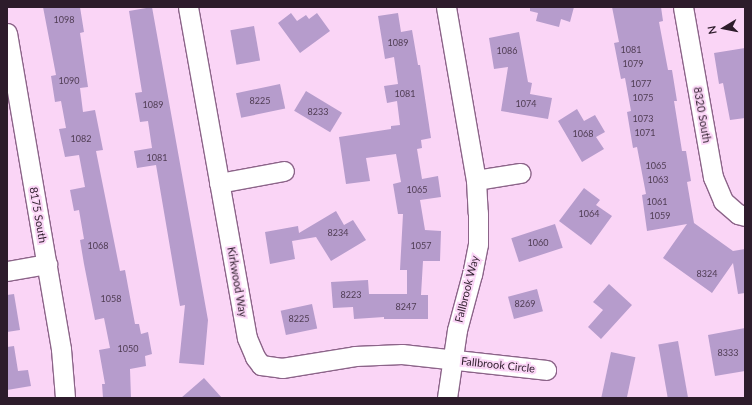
<!DOCTYPE html>
<html>
<head>
<meta charset="utf-8">
<style>
  body { margin:0 }
  #map { position:relative; width:752px; height:405px; overflow:hidden; background:#fad5f6; font-family:Lato,sans-serif }
  div>[style] { position:absolute }
  [style*='--x'] { left:calc(var(--x)*1px); top:calc(var(--y)*1px); width:calc(var(--w)*1px); rotate:calc(var(--a)*1deg) }
  .building>* { inset:0; background:#b69ccc; transform-origin:0 0 }
  .roads { filter:drop-shadow(1px 0 #8c6489) drop-shadow(-1px 0 #8c6489) drop-shadow(0 1px #8c6489) drop-shadow(0 -1px #8c6489) }
  .minor>* { height:19px; margin:-9.5px; padding:0 9.5px; transform-origin:9.5px; border-radius:9.5px; background:#fff }
  span { translate:-50% -50%; white-space:nowrap; text-align:center; line-height:1.15; -webkit-text-stroke:4px #fad5f6; paint-order:stroke }
  .number-label { font-size:9px; color:#4f3c53 }
  .number-label span { -webkit-text-stroke-width:0 }
  .street-label { font-size:11px; color:#2d1c2b }
  .frame { position:absolute; inset:0; border:8px solid #2d1c2b; pointer-events:none }
  .north { position:absolute; left:704px; top:8px; width:40px; height:40px; -webkit-text-stroke:3px #fad5f6; paint-order:stroke; rotate:260deg; font-size:11px; font-weight:700; line-height:16px; text-align:center; color:#2d1c2b }
  .north::after { content:''; display:block; margin:auto; width:14px; height:18px; background:#2d1c2b; clip-path:polygon(50% 0,100% 100%,50% 72%,0 100%) }
</style>
</head>
<body>
<div id="map">
  <div class="building">
    <i style="clip-path:polygon(43px 7px,80px 7px,84px 32px,80px 33px,88px 87px,80px 88px,83px 112px,95px 110px,103px 150px,96px 151px,120px 271px,125px 270px,135px 324px,139px 324px,141px 334px,148px 332px,152px 354px,145px 356px,146px 366px,130px 369px,131px 398px,103px 398px,102px 384px,105px 384px,99px 350px,110px 348px,104px 318px,95px 320px,84px 264px,80px 240px,84px 239px,79px 210px,74px 211px,70px 190px,85px 187px,79px 155px,65px 157px,59px 129px,66px 128px,61px 101px,55px 102px,51px 76px,56px 75px)"></i>
    <i style="clip-path:polygon(152px 7px,208px 320px,204px 365px,179px 363px,185px 305px,180px 306px,156px 165px,137px 168px,134px 151px,152px 148px,148px 121px,140px 122px,135px 93px,142px 92px,129px 11px)"></i>
    <i style="clip-path:polygon(530px 7px,574px 7px,570px 22px,561px 19px,559px 27px,536px 21px,538px 13px,530px 11px)"></i>
    <i style="clip-path:polygon(612px 7px,661px 7px,663px 21px,659px 22px,668px 70px,672px 70px,677px 101px,674px 101px,682px 151px,686px 151px,691px 181px,687px 182px,694px 223px,733px 251px,745px 249px,745px 293px,738px 294px,733px 263px,712px 293px,663px 258px,687px 224px,647px 231px,642px 195px,646px 194px,637px 147px,633px 148px,627px 112px,631px 111px,625px 78px,621px 79px,614px 43px,619px 42px)"></i>
    <i style="clip-path:polygon(291px 13px,297px 21px,306px 15px,309px 19px,317px 13px,330px 31px,300px 53px,278px 23px)"></i>
    <i style="clip-path:polygon(398px 13px,401px 32px,412px 30px,418px 65px,420px 65px,431px 138px,421px 140px,422px 148px,417px 149px,422px 179px,438px 176px,441px 197px,420px 200px,425px 230px,441px 231px,440px 261px,423px 261px,421px 295px,428px 295px,428px 319px,384px 319px,384px 317px,354px 319px,353px 307px,333px 308px,331px 282px,368px 280px,369px 294px,407px 294px,407px 270px,400px 270px,403px 214px,398px 214px,393px 184px,401px 182px,396px 154px,366px 158px,370px 181px,346px 184px,339px 137px,391px 129px,391px 126px,400px 125px,397px 101px,387px 103px,384px 86px,398px 84px,394px 57px,385px 59px,378px 16px)"></i>
    <i style="left:254px;top:26px;width:35px;height:24px;rotate:80deg"></i>
    <i style="clip-path:polygon(519px 32px,528px 82px,532px 83px,530px 94px,552px 98px,548px 119px,501px 111px,508px 67px,494px 69px,489px 38px)"></i>
    <i style="clip-path:polygon(745px 48px,745px 118px,730px 120px,723px 83px,719px 84px,714px 53px)"></i>
    <i style="left:280px;top:84px;width:25px;height:45px;rotate:78deg"></i>
    <i style="left:306px;top:91px;width:42px;height:23px;rotate:31deg"></i>
    <i style="clip-path:polygon(577px 109px,584px 121px,595px 115px,605px 132px,596px 137px,604px 149px,582px 162px,558px 121px)"></i>
    <i style="clip-path:polygon(584px 188px,600px 200px,596px 205px,612px 216px,591px 245px,559px 221px)"></i>
    <i style="clip-path:polygon(336px 211px,344px 225px,353px 220px,366px 240px,331px 261px,316px 237px,292px 241px,295px 259px,270px 264px,265px 232px,298px 226px,299px 233px)"></i>
    <i style="left:555px;top:224px;width:25px;height:46px;rotate:72deg"></i>
    <i style="clip-path:polygon(609px 284px,632px 305px,601px 339px,588px 327px,603px 310px,593px 302px)"></i>
    <i style="left:537px;top:289px;width:23px;height:30px;rotate:75deg"></i>
    <i style="clip-path:polygon(14px 294px,20px 330px,7px 332px,7px 295px)"></i>
    <i style="left:312px;top:304px;width:25px;height:32px;rotate:78deg"></i>
    <i style="clip-path:polygon(745px 328px,745px 371px,715px 376px,708px 335px)"></i>
    <i style="left:678px;top:341px;width:58px;height:20px;rotate:80deg"></i>
    <i style="clip-path:polygon(14px 346px,18px 371px,28px 370px,31px 386px,7px 390px,7px 347px)"></i>
    <i style="left:611px;top:352px;width:25px;height:47px;rotate:12deg"></i>
    <i style="clip-path:polygon(204px 378px,222px 398px,181px 398px)"></i>
  </div>
  <div class="roads">
    <div class="minor">
      <i style="--x:188;--y:7;--w:336;--a:79.9"></i>
      <i style="--x:247;--y:338;--w:21;--a:67"></i>
      <i style="--x:255;--y:357;--w:10;--a:53"></i>
      <i style="--x:261;--y:365;--w:21;--a:8"></i>
      <i style="--x:282;--y:368;--w:74;--a:-9.3"></i>
      <i style="--x:355;--y:356;--w:47;--a:-2.4"></i>
      <i style="--x:402;--y:354;--w:145;--a:6.3"></i>
      <i style="--x:446;--y:7;--w:176;--a:80.2"></i>
      <i style="--x:476;--y:180;--w:33;--a:87"></i>
      <i style="--x:478;--y:213;--w:31;--a:90"></i>
      <i style="--x:478;--y:244;--w:31;--a:101"></i>
      <i style="--x:472;--y:274;--w:58;--a:105"></i>
      <i style="--x:457;--y:330;--w:69;--a:98.4"></i>
      <i style="--x:683;--y:7;--w:173;--a:80"></i>
      <i style="--x:713;--y:177;--w:26;--a:67"></i>
      <i style="--x:723;--y:201;--w:20;--a:41"></i>
      <i style="--x:738;--y:214;--w:7;--a:16"></i>
      <i style="--x:7;--y:33;--w:321;--a:80.3"></i>
      <i style="--x:61;--y:349;--w:49;--a:85.3"></i>
      <i style="--x:476;--y:180;--w:45;--a:-9"></i>
      <i style="--x:219;--y:183;--w:66;--a:-10.5"></i>
      <i style="--x:7;--y:271;--w:41;--a:-9.9"></i>
    </div>
  </div>
  <div class="number-label">
    <span style="left:64px;top:20px">1098</span>
    <span style="left:398px;top:43px">1089</span>
    <span style="left:631px;top:50px">1081</span>
    <span style="left:507px;top:51px">1086</span>
    <span style="left:633px;top:64px">1079</span>
    <span style="left:69px;top:81px">1090</span>
    <span style="left:641px;top:84px">1077</span>
    <span style="left:405px;top:94px">1081</span>
    <span style="left:643px;top:98px">1075</span>
    <span style="left:260px;top:101px">8225</span>
    <span style="left:526px;top:104px">1074</span>
    <span style="left:153px;top:105px">1089</span>
    <span style="left:318px;top:112px">8233</span>
    <span style="left:643px;top:119px">1073</span>
    <span style="left:645px;top:133px">1071</span>
    <span style="left:583px;top:134px">1068</span>
    <span style="left:81px;top:139px">1082</span>
    <span style="left:157px;top:158px">1081</span>
    <span style="left:656px;top:166px">1065</span>
    <span style="left:658px;top:180px">1063</span>
    <span style="left:417px;top:190px">1065</span>
    <span style="left:657px;top:202px">1061</span>
    <span style="left:589px;top:214px">1064</span>
    <span style="left:660px;top:216px">1059</span>
    <span style="left:338px;top:233px">8234</span>
    <span style="left:538px;top:243px">1060</span>
    <span style="left:98px;top:246px">1068</span>
    <span style="left:421px;top:246px">1057</span>
    <span style="left:707px;top:274px">8324</span>
    <span style="left:351px;top:295px">8223</span>
    <span style="left:111px;top:299px">1058</span>
    <span style="left:525px;top:304px">8269</span>
    <span style="left:406px;top:307px">8247</span>
    <span style="left:299px;top:319px">8225</span>
    <span style="left:128px;top:349px">1050</span>
    <span style="left:728px;top:353px">8333</span>
  </div>
  <div class="street-label">
    <span style="left:702px;top:115px;rotate:80deg">8320 South</span>
    <span style="left:38px;top:215px;rotate:80deg">8175 South</span>
    <span style="left:237px;top:282px;rotate:80deg">Kirkwood Way</span>
    <span style="left:467px;top:289px;rotate:-76deg">Fallbrook Way</span>
    <span style="left:498px;top:365px;rotate:6deg">Fallbrook Circle</span>
  </div>
  <div class="frame"></div>
  <div class="north">N</div>
</div>
</body>
</html>
